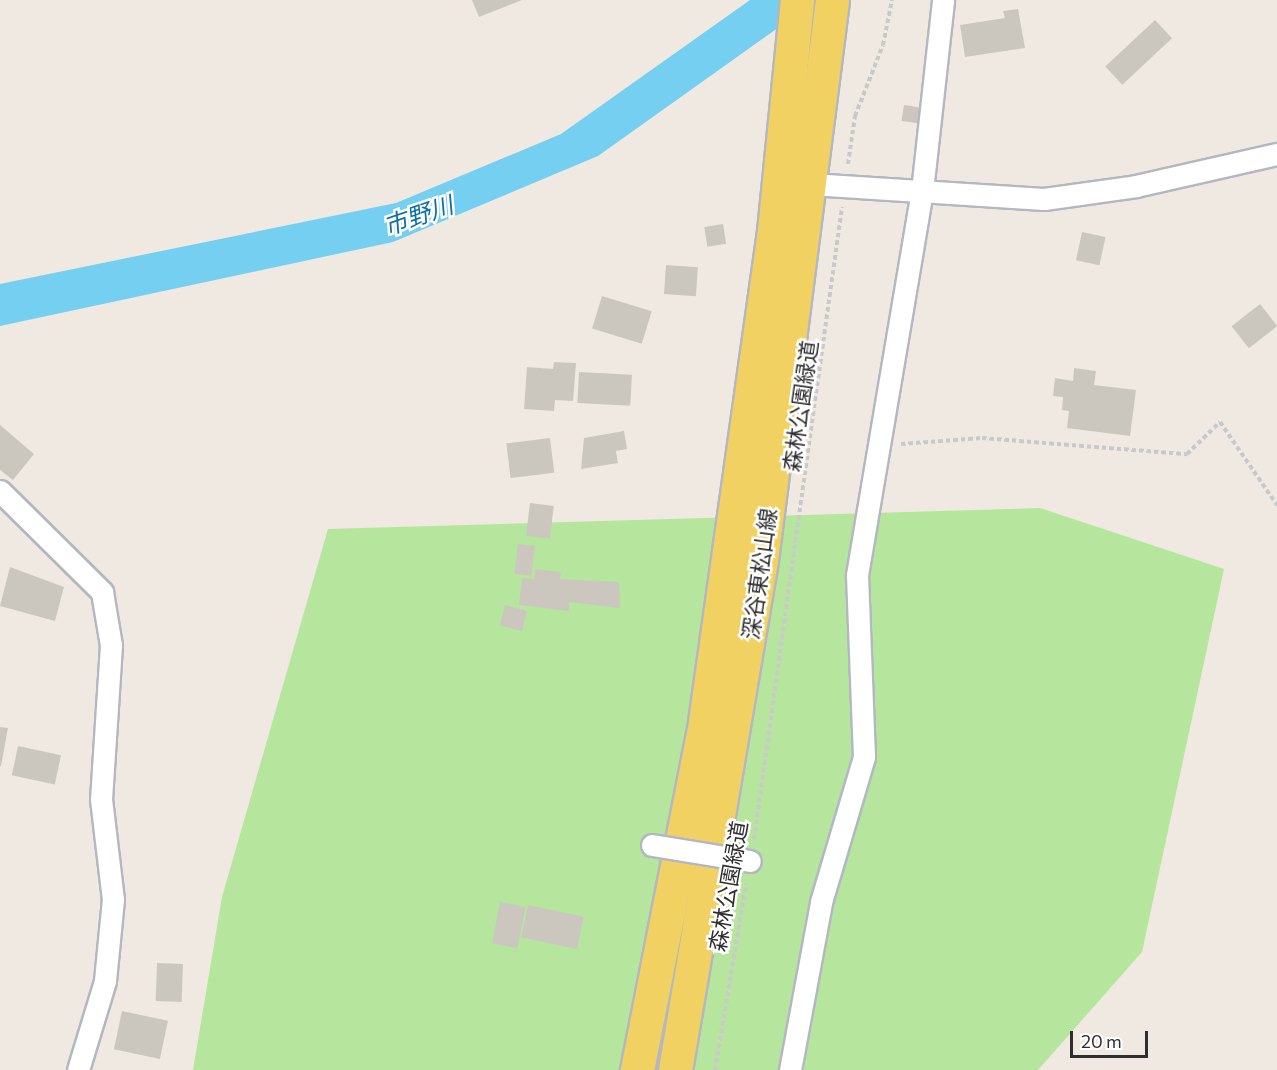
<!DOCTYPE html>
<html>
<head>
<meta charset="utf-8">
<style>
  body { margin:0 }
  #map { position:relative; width:1277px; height:1070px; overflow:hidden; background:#efe9e1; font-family:Commissioner,"Noto Sans JP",sans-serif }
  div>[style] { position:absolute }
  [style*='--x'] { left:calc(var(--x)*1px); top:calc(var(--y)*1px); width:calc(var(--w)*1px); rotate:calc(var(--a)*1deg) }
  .green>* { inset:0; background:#b6e59e }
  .water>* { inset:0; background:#75cff0 }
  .building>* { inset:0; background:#cbc7bf; transform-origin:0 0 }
  .path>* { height:4px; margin-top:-2px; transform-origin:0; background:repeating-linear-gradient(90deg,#c9c9c9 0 4.5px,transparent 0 7.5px) }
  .roads { filter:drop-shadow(2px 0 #b4b7c1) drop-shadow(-2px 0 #b4b7c1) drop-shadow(0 2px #b4b7c1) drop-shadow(0 -2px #b4b7c1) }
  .street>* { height:21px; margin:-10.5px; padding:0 10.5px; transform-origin:10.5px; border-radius:10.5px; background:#fff }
  .primary>* { height:33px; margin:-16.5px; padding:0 16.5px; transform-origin:16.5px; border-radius:16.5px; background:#f2d163 }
  .bridges { filter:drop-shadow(2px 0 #b4b7c1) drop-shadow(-2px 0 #b4b7c1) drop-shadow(0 2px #b4b7c1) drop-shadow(0 -2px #b4b7c1) }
  .street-bridge>* { height:21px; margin:-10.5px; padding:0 10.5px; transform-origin:10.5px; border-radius:10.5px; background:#fff }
  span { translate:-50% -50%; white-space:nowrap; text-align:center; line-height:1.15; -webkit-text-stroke:5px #fff; paint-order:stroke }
  .street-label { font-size:22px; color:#2e2e2e }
  .water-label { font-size:24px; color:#0d6fa3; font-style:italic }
  .scale { position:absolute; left:1070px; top:1031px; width:78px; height:27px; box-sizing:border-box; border:3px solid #2e2e2e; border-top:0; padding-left:8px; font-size:18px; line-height:21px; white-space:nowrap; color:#2e2e2e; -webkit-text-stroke:4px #fff; paint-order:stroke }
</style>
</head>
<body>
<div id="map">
  <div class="green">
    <i style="clip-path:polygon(1040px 508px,1224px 569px,1142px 952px,1038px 1070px,193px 1070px,222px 897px,328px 529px)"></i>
  </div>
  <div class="water">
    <i style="clip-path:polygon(750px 0,817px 0,598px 156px,393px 242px,0 326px,0 284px,396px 203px,561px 134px)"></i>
  </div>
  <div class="building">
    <i style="clip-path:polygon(472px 0,522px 0,479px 17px)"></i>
    <i style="clip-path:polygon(1018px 9px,1025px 48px,965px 57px,960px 25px,1005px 18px,1003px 11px)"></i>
    <i style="left:1155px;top:20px;width:25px;height:68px;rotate:47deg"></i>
    <i style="left:904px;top:105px;width:19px;height:16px;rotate:9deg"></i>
    <i style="left:723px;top:224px;width:20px;height:19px;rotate:81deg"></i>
    <i style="left:1082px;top:232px;width:24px;height:29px;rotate:12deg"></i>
    <i style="left:666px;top:265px;width:32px;height:29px;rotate:4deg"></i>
    <i style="left:602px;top:296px;width:52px;height:34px;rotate:17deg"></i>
    <i style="left:1260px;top:304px;width:28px;height:36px;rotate:52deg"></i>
    <i style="clip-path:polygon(554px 362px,576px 363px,573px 401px,555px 400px,554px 411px,524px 409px,527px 367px,553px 369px)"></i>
    <i style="clip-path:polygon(1074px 368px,1096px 371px,1094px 385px,1136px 390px,1130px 436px,1067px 428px,1069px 411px,1062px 410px,1063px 397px,1053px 396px,1055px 378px,1073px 381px)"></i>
    <i style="left:579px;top:372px;width:53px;height:31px;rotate:3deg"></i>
    <i style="clip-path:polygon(0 425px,34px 454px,13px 480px,0 470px)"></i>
    <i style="clip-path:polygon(624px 431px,627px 449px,616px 451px,618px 463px,581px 469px,584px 438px)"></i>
    <i style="left:550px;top:438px;width:35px;height:44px;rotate:83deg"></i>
    <i style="left:530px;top:503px;width:24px;height:33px;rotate:7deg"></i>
    <i style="left:518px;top:544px;width:17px;height:30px;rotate:7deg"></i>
    <i style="clip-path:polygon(10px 567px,64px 587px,55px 621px,0 606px)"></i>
    <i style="clip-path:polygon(535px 569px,561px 572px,560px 579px,619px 582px,620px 608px,569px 602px,569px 611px,519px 605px,522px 578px,534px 579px)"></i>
    <i style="left:505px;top:605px;width:23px;height:21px;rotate:15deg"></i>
    <i style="clip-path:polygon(0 727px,8px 728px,1px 766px,0 766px)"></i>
    <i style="left:18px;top:746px;width:44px;height:30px;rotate:12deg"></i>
    <i style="left:500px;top:902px;width:26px;height:42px;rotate:11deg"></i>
    <i style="left:528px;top:905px;width:57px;height:33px;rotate:12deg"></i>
    <i style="left:157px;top:963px;width:26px;height:38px;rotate:2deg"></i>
    <i style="left:122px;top:1011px;width:47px;height:39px;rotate:12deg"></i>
  </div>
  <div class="path">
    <i style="--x:848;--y:164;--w:49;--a:-81.7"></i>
    <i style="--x:855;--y:116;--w:76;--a:-68.5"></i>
    <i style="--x:883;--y:45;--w:46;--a:-78.7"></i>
    <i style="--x:901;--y:444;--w:81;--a:-4.2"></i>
    <i style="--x:982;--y:438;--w:206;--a:4.5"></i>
    <i style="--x:1187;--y:454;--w:46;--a:-44.1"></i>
    <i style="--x:1220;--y:422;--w:101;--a:55.5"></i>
    <i style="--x:754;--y:839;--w:638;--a:-82.07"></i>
    <i style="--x:715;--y:1070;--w:189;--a:-80.5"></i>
  </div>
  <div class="roads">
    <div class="street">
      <i style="--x:811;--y:184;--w:233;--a:3.7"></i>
      <i style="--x:1044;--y:199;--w:93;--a:-8"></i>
      <i style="--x:1136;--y:186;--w:145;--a:-12.8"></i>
      <i style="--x:0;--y:491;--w:144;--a:44.7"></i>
      <i style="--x:102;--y:592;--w:54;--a:80.4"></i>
      <i style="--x:111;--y:645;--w:154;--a:93.7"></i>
      <i style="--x:101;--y:799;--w:101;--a:83.2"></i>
      <i style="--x:113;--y:899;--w:82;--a:95.6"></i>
      <i style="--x:105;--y:981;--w:93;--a:106.9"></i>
      <i style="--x:790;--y:1070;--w:171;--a:-79.5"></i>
      <i style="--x:821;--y:902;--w:151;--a:-73.5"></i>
      <i style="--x:864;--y:757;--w:182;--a:-92.2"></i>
      <i style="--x:857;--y:575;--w:389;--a:-80.4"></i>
      <i style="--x:922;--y:191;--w:192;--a:-83.7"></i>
    </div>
    <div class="primary">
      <i style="--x:637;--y:1070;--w:355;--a:-78.9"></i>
      <i style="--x:705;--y:722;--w:496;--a:-82"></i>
      <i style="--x:774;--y:231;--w:232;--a:-84.3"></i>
      <i style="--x:675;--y:1070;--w:517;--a:-80.43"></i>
      <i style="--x:761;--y:560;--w:564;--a:-82.77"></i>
    </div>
  </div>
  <div class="bridges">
    <div class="street-bridge">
      <i style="--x:652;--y:845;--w:99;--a:9.3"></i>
    </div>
  </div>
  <div class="street-label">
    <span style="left:800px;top:406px;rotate:-82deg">森林公園緑道</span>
    <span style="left:759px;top:574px;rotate:-82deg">深谷東松山線</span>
    <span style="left:728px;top:886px;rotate:-80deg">森林公園緑道</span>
  </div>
  <div class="water-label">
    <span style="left:418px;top:215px;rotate:-19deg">市野川</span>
  </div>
  <div class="scale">20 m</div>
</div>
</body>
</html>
